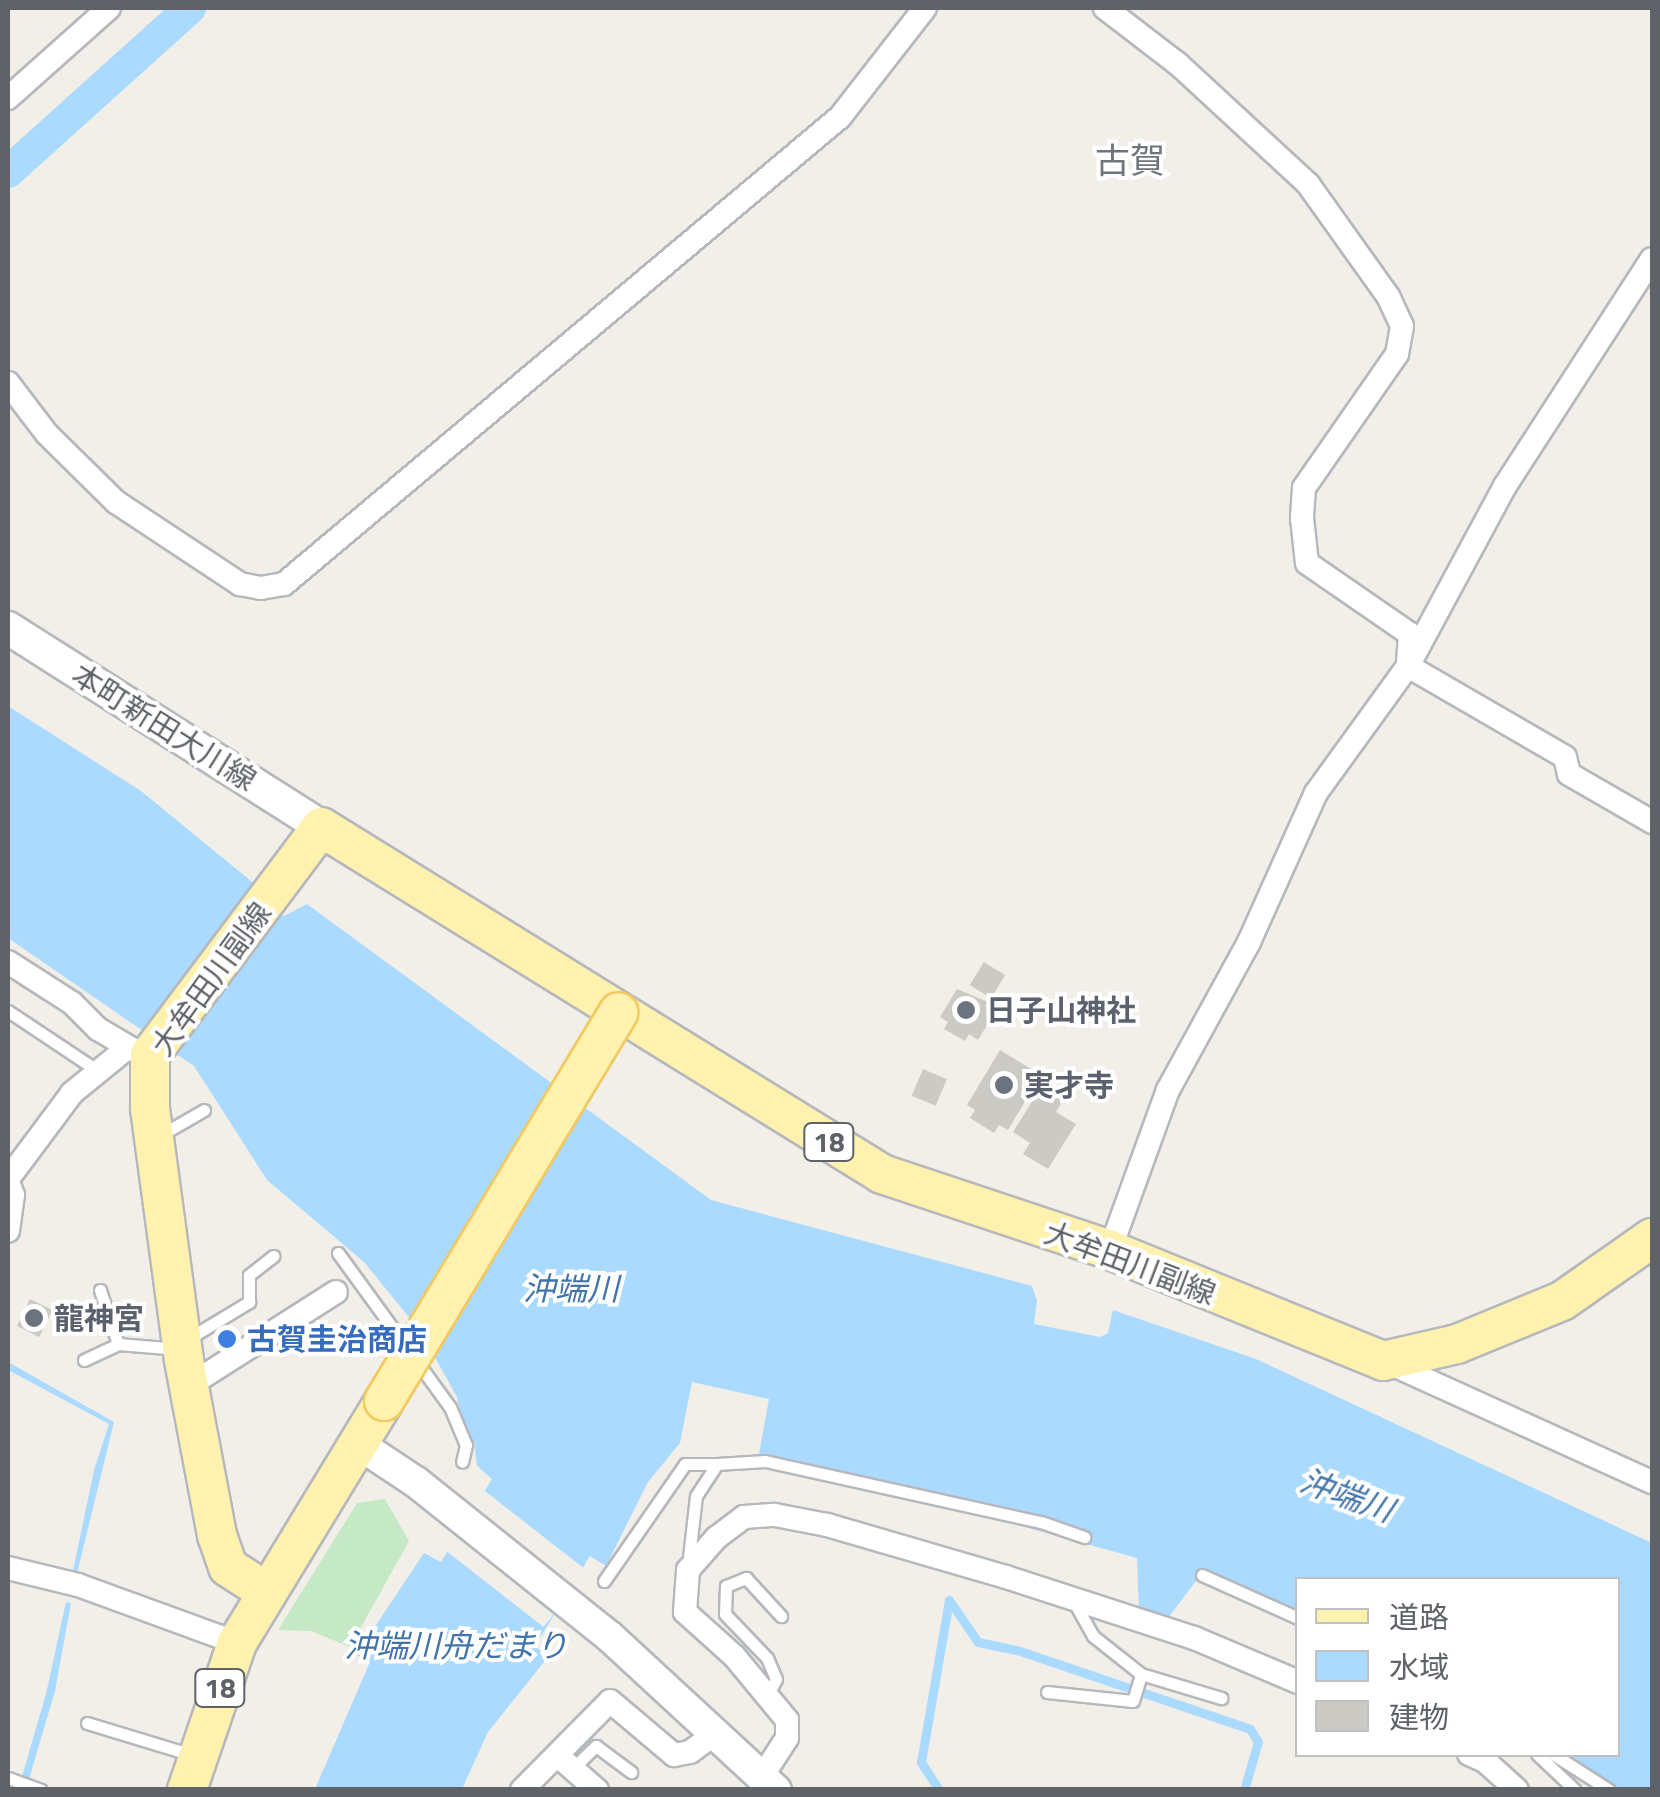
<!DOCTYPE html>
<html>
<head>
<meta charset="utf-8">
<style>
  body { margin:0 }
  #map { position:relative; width:1660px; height:1797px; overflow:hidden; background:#f1efe8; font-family:"Titillium Web","Noto Sans JP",sans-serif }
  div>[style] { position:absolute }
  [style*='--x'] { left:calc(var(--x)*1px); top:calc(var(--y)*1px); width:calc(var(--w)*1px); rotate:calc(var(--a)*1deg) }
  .green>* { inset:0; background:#c5e8c5 }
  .water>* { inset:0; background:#aadaff }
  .pier>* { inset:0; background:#f1efe8; transform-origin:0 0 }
  .stream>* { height:9px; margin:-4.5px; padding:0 4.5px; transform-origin:4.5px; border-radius:4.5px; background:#aadaff }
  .canal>* { height:32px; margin:-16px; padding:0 16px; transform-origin:16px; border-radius:16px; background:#aadaff }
  .building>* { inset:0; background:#cccac5; transform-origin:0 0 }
  .roads { filter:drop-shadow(2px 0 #b5b8bc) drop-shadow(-2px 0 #b5b8bc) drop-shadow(0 2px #b5b8bc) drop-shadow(0 -2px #b5b8bc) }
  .service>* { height:11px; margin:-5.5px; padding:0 5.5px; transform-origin:5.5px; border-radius:5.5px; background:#fff }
  .minor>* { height:22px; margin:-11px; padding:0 11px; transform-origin:11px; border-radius:11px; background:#fff }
  .tertiary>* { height:30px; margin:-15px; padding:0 15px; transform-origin:15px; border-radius:15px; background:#fff }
  .secondary>* { height:32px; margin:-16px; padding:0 16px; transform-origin:16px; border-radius:16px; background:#fff }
  .primary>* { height:38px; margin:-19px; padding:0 19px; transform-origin:19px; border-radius:19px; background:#fff2af }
  .bridges { filter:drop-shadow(2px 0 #f2c960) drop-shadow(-2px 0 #f2c960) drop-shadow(0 2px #f2c960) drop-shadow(0 -2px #f2c960) }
  .primary-bridge>* { height:38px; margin:-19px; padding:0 19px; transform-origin:19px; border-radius:19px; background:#fff2af }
  .dots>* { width:28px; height:28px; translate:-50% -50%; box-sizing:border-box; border:5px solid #fff; border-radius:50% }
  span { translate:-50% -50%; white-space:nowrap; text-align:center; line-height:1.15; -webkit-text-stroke:8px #fff; paint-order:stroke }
  .shield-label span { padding:2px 8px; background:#fff; border:2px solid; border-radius:8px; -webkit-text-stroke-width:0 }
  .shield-label { font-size:28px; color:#5f6368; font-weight:700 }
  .street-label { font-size:30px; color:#5f6368 }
  .worship-label { font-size:30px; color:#5b616d; font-weight:700 }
  .left { translate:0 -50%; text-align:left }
  .shop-label { font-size:30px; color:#366cbe; font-weight:700 }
  .water-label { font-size:32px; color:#4174aa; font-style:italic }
  .quarter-label { font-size:35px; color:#70757a }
  .frame { position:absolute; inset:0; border:10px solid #5f6368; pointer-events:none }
  .legend { position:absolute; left:1295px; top:1577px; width:325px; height:180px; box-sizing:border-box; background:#fff; border:2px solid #bfc1c3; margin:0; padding:12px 18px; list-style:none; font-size:30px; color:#5f6368 }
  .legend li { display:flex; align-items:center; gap:20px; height:50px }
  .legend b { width:50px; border:2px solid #bfc1c3 }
</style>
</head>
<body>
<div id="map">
  <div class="green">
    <i style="clip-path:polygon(385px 1499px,409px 1541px,350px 1647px,311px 1631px,278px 1630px,357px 1503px)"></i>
  </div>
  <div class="water">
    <i style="clip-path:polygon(8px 706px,141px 791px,251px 881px,269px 909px,284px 916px,307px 904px,711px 1200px,1032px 1286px,1037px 1301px,1034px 1324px,1100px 1337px,1108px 1333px,1113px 1310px,1256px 1359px,1652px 1543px,1652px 1789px,1616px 1789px,1561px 1755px,1618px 1754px,1618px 1580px,1298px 1580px,1297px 1617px,1199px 1577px,1165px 1622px,1139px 1613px,1137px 1558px,913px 1496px,757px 1465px,769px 1399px,692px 1382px,680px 1443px,648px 1482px,606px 1566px,590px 1556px,535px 1646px,548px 1657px,488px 1732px,462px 1789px,315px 1789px,370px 1662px,356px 1655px,424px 1553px,441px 1562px,492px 1479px,477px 1466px,474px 1442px,463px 1427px,457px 1397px,421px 1332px,364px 1262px,267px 1180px,194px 1066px,8px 938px)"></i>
    <i style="clip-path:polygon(8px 1362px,114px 1422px,74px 1586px,70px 1585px,94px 1470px,109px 1424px,8px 1370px)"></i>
    <i style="clip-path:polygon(66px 1602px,71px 1603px,55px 1691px,27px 1786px,20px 1783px,46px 1694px)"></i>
  </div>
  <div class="pier">
    <i style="left:481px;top:1488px;width:135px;height:71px;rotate:38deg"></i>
  </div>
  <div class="stream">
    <i style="--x:939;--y:1790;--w:33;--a:-123"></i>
    <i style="--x:921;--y:1762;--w:164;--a:-80.2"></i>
    <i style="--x:949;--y:1600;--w:51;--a:55.4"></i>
    <i style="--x:978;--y:1642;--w:40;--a:12"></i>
    <i style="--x:1017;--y:1650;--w:246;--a:18.7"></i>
    <i style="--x:1250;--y:1729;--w:15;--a:58"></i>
    <i style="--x:1258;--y:1742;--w:50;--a:106.3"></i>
  </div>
  <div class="canal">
    <i style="--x:8;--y:172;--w:245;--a:-42"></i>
  </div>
  <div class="building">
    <i style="left:984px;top:962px;width:25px;height:27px;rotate:32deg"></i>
    <i style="clip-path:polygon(957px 989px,988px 1002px,985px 1006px,995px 1012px,978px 1040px,969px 1034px,965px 1041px,944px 1029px,948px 1022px,940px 1017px)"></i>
    <i style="clip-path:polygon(1000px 1050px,1041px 1075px,1008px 1130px,999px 1125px,994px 1133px,970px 1118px,975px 1110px,967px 1105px)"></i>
    <i style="left:923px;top:1069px;width:26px;height:29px;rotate:23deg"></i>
    <i style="clip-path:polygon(1044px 1082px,1066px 1096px,1056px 1112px,1076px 1124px,1048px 1169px,1023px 1154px,1030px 1143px,1013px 1132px)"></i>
    <i style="left:30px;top:1299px;width:25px;height:30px;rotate:26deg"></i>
  </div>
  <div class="roads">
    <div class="service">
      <i style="--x:8;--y:1011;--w:108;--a:33.7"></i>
      <i style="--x:159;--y:1136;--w:52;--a:-30"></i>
      <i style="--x:338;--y:1253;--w:190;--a:54"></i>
      <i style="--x:450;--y:1407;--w:41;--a:67.2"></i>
      <i style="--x:466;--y:1445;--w:17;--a:103"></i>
      <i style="--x:100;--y:1290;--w:57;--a:71.6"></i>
      <i style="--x:186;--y:1340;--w:74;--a:-31.1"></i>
      <i style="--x:249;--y:1302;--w:27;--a:-90"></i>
      <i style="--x:249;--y:1275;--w:31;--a:-38"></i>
      <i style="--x:84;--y:1360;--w:38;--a:-25"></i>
      <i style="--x:118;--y:1344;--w:61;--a:4.7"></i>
      <i style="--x:688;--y:1566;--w:70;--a:-83.5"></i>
      <i style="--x:696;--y:1496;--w:38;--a:-57"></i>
      <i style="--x:717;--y:1464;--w:48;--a:-3.6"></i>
      <i style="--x:765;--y:1461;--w:283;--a:12.5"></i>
      <i style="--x:1041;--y:1522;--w:46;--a:19.2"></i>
      <i style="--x:1202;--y:1575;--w:105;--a:24.1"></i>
      <i style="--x:604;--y:1581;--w:142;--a:-55.3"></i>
      <i style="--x:685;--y:1464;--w:32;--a:0"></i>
      <i style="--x:1073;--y:1600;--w:41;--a:60.9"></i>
      <i style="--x:1093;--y:1636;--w:61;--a:38.4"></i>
      <i style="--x:1141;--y:1674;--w:84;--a:16.7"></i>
      <i style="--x:1047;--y:1692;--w:86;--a:6"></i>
      <i style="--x:1133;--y:1701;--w:28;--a:-73"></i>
      <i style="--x:767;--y:1696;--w:19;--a:-62"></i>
      <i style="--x:776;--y:1679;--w:23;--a:-113"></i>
      <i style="--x:767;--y:1658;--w:61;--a:-133.7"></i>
      <i style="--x:725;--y:1614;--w:28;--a:-88"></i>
      <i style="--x:726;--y:1586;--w:22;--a:-22"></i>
      <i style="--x:746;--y:1578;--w:52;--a:47.4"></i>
      <i style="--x:87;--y:1723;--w:110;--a:16.9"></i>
      <i style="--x:1537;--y:1754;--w:52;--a:43.5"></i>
      <i style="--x:1553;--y:1754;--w:67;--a:32.7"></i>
      <i style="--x:573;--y:1768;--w:32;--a:-44"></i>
      <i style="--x:596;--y:1746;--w:44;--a:36.6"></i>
      <i style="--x:8;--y:1778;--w:35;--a:20"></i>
    </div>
    <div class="minor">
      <i style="--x:1105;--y:8;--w:92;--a:37.5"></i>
      <i style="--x:1178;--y:64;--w:177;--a:42.7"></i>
      <i style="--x:1308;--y:184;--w:138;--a:54.5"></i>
      <i style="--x:1388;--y:296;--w:33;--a:65"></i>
      <i style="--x:1402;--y:326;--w:28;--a:100"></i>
      <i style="--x:1397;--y:354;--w:163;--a:124.8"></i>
      <i style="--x:1304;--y:488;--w:30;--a:94"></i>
      <i style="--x:1302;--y:518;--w:45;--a:83.7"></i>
      <i style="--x:1307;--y:563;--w:125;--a:34.6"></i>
      <i style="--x:1410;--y:634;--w:28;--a:94"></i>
      <i style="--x:8;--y:98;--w:135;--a:-41.7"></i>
      <i style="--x:8;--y:383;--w:64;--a:52.6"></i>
      <i style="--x:47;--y:434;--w:97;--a:44.6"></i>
      <i style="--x:116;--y:502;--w:149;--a:33.5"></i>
      <i style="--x:240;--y:584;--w:21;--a:11"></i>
      <i style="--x:261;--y:588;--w:23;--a:-10"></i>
      <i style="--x:284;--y:584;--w:726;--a:-40.03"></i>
      <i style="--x:840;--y:117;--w:138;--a:-52.1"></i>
      <i style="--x:1408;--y:666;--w:181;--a:30.1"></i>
      <i style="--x:1565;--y:757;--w:17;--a:77"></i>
      <i style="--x:1569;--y:774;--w:96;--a:30"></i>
      <i style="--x:8;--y:962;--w:76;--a:32.6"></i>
      <i style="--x:72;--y:1003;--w:37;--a:45"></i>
      <i style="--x:98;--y:1029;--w:45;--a:30.5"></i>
      <i style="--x:8;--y:1179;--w:107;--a:-53.3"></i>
      <i style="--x:72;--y:1093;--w:70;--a:-39.2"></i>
      <i style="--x:8;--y:1182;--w:14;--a:69"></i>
      <i style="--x:13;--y:1195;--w:36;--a:98"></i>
      <i style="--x:1110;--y:1250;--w:170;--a:-70.1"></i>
      <i style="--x:1168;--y:1090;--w:169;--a:-61.3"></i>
      <i style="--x:1249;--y:942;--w:163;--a:-65.8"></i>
      <i style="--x:1316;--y:793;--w:157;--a:-54.1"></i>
      <i style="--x:1408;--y:666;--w:204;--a:-61.7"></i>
      <i style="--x:1505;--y:486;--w:270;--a:-57.1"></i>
      <i style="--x:1387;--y:1362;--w:291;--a:24.4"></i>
      <i style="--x:190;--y:1385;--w:173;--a:-32.5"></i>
      <i style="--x:8;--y:1568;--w:72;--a:13.7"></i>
      <i style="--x:78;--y:1585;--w:169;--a:20"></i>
      <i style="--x:1469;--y:1754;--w:17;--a:24"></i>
      <i style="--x:1485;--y:1761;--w:43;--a:42.2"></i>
      <i style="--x:558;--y:1756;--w:52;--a:41.1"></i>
      <i style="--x:763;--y:1775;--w:44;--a:-57"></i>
      <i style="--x:787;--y:1738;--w:18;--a:-90"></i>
      <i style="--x:787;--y:1720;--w:83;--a:-129.6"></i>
      <i style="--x:734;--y:1656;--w:66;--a:-138.1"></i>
      <i style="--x:685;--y:1612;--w:42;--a:-85.9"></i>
      <i style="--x:688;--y:1570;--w:43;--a:-48.8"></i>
      <i style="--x:716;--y:1538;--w:35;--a:-37"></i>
      <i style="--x:744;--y:1517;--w:31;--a:-4"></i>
      <i style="--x:775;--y:1515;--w:53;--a:10.9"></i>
      <i style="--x:827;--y:1525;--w:186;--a:16.2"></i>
      <i style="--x:1006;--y:1577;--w:198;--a:18"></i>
      <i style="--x:1194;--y:1638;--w:113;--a:22.9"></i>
      <i style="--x:522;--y:1790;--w:125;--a:-45.3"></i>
      <i style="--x:610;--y:1701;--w:84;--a:40.2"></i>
      <i style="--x:674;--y:1755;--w:16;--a:-11"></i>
      <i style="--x:690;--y:1752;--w:32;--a:-36"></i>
    </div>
    <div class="tertiary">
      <i style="--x:357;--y:1443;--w:71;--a:33.5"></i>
      <i style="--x:416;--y:1482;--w:247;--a:38.6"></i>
      <i style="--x:609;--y:1636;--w:227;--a:42.7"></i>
    </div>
    <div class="secondary">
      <i style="--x:8;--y:628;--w:371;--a:32.4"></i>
    </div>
    <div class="primary">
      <i style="--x:265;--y:1591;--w:44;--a:-147"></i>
      <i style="--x:228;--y:1567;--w:34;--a:-109"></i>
      <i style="--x:217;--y:1535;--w:178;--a:-100.7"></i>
      <i style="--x:184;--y:1360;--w:255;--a:-97.7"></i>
      <i style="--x:150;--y:1107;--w:52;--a:-90"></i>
      <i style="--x:150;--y:1055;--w:285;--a:-53.1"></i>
      <i style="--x:321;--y:827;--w:660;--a:31.74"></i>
      <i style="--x:882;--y:1174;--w:240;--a:18.4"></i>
      <i style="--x:1110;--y:1250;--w:295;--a:22.1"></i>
      <i style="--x:1383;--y:1361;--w:76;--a:-12.9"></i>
      <i style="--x:1457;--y:1344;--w:113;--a:-22.3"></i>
      <i style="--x:1562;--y:1301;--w:110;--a:-35"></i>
      <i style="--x:187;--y:1790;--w:155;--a:-71.2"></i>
      <i style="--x:237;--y:1643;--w:283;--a:-58.7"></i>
    </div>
  </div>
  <div class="bridges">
    <div class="primary-bridge">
      <i style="--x:384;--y:1401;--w:454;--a:-58.9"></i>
    </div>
  </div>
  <div class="dots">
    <i style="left:966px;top:1010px;background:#6b7280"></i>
    <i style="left:1004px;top:1085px;background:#6b7280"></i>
    <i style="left:34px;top:1318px;background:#6b7280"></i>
    <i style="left:227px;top:1339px;background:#3f7fe0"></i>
  </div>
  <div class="shield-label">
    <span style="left:829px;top:1142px">18</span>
    <span style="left:220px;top:1688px">18</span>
  </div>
  <div class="street-label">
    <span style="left:164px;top:727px;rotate:32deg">本町新田大川線</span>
    <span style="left:211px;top:979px;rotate:-54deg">大牟田川副線</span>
    <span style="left:1130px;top:1263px;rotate:21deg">大牟田川副線</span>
  </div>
  <div class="worship-label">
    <span class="left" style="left:986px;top:1010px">日子山神社</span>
    <span class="left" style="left:1024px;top:1085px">実才寺</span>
    <span class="left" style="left:54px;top:1318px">龍神宮</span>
  </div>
  <div class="shop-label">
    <span class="left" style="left:247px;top:1339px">古賀圭治商店</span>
  </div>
  <div class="water-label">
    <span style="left:571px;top:1288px">沖端川</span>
    <span style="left:1347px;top:1495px;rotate:20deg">沖端川</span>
    <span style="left:456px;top:1645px">沖端川舟だまり</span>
  </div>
  <div class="quarter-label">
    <span style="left:1130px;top:160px">古賀</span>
  </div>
  <div class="frame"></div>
  <ul class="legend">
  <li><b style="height:12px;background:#fff2af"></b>道路</li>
  <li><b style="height:28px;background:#aadaff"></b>水域</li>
  <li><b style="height:28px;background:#cccac5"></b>建物</li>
  </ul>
</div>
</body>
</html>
